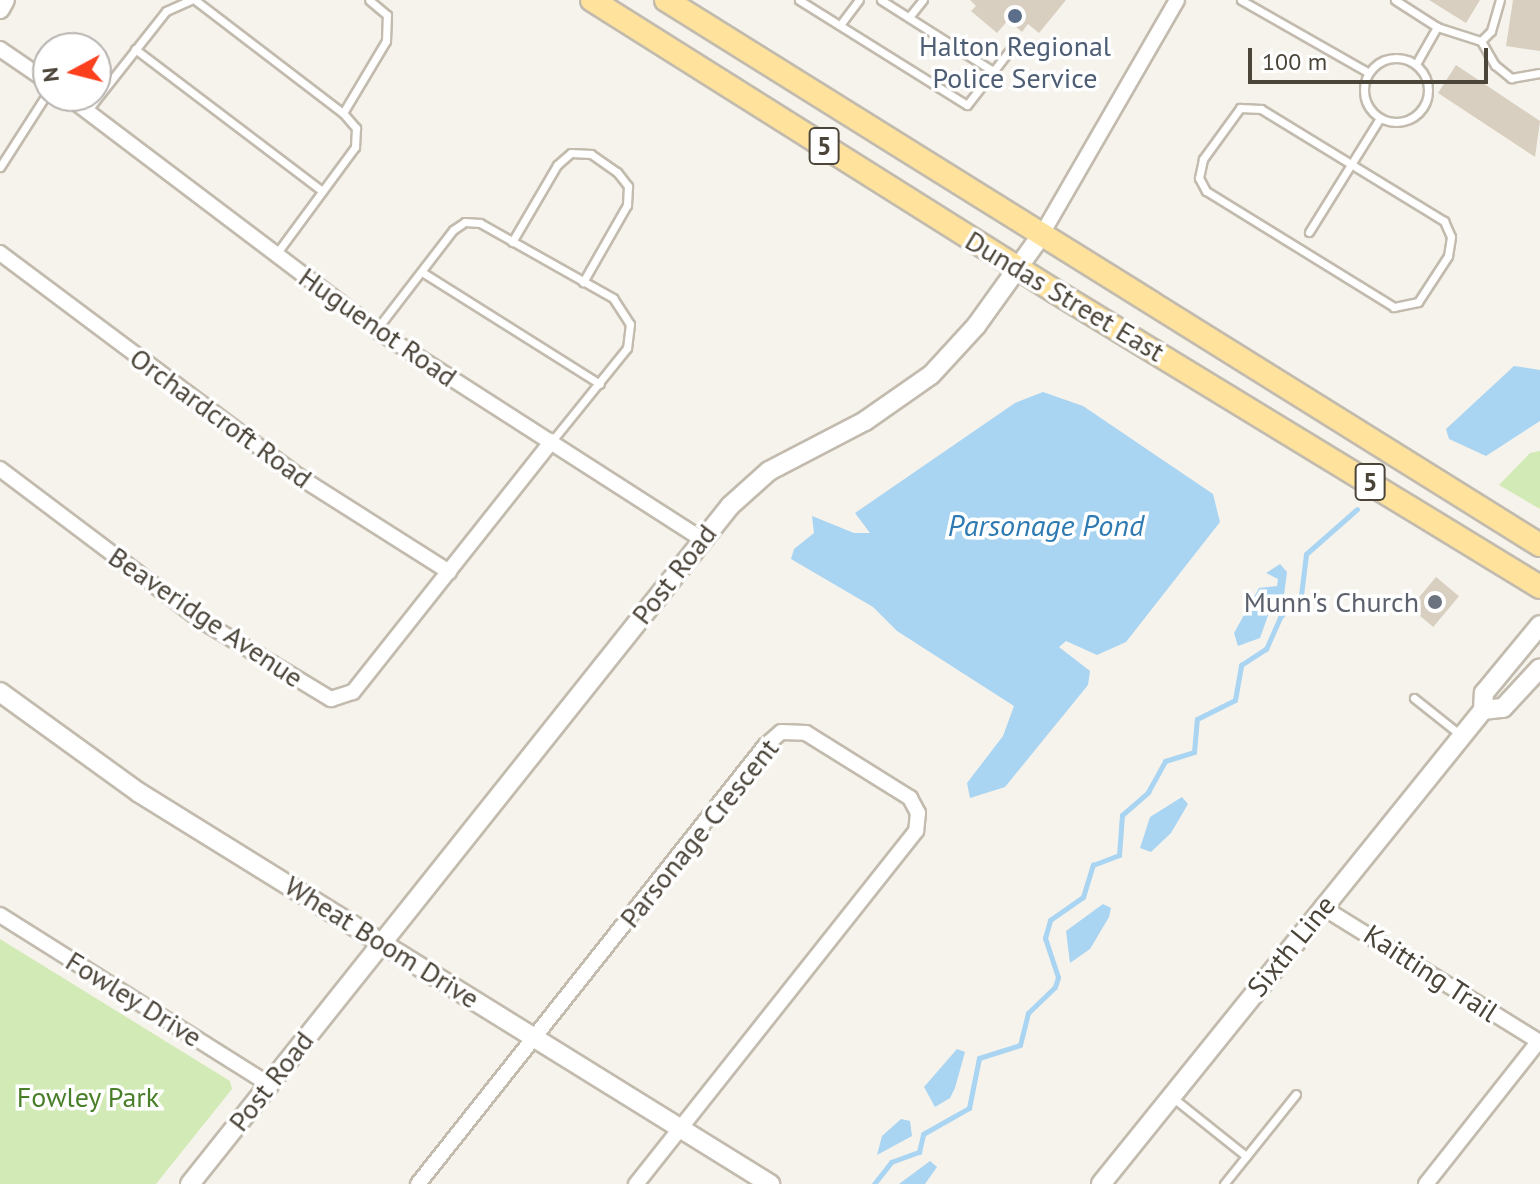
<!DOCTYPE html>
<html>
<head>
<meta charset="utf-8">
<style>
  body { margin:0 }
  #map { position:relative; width:1540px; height:1184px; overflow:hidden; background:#f6f3ec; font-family:"PT Sans",sans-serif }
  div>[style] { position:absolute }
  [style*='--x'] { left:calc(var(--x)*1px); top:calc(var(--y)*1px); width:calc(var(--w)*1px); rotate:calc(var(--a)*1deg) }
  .green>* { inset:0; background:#d2eab5 }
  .water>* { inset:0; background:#a9d4f2 }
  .stream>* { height:5px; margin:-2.5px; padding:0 2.5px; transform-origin:2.5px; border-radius:2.5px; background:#a9d4f2 }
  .building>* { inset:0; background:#d8cfc1; transform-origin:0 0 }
  .roads { filter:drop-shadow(2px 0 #c2bbae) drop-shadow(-2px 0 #c2bbae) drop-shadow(0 2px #c2bbae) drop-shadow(0 -2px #c2bbae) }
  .service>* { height:7px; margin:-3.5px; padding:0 3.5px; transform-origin:3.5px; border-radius:3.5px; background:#fff }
  .service>.ring { margin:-3.5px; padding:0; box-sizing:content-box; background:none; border:7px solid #fff; border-radius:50% }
  .minor>* { height:14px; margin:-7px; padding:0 7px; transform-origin:7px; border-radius:7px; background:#fff }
  .tertiary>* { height:18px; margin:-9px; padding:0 9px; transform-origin:9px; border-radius:9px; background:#fff }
  .primary>* { height:22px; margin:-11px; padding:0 11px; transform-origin:11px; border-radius:11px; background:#ffe39c }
  .dots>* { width:22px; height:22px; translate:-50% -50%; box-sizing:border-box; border:4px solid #fff; border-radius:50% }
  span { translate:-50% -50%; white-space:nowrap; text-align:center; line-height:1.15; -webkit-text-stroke:7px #fff; paint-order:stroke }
  .shield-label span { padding:2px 6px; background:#fff; border:2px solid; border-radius:6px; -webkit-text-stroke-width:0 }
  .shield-label { font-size:26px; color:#4b4439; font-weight:700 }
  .service-label { font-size:28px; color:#4e5e75 }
  .street-label { font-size:28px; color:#4b4439 }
  .worship-label { font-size:28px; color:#5b616d }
  .right { translate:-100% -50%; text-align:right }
  .park-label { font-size:28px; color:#4a7f2a }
  .water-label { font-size:30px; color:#2e7ab2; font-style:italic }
  .north { position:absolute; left:32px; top:32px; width:80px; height:80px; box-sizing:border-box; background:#fff; border:2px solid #b7b4b0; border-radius:50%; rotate:263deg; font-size:22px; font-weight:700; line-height:32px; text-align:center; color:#4b4439 }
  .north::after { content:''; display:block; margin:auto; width:28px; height:36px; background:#fc3f1d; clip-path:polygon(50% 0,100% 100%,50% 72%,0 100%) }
  .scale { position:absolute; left:1248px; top:48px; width:240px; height:36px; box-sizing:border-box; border:4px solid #4b4439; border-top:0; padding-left:10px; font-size:24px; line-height:28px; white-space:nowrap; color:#4b4439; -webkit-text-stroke:6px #fff; paint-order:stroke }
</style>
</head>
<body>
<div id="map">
  <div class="green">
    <i style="clip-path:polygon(1540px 451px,1540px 509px,1499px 485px,1530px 453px)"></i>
    <i style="clip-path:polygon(0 939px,230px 1081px,232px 1089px,156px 1184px,0 1184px)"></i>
  </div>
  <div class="water">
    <i style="clip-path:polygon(1514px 366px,1540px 370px,1540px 421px,1486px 456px,1449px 439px,1446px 429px)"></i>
    <i style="clip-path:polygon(1043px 392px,1083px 406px,1213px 494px,1220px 522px,1126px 642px,1097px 655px,1066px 641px,1059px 647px,1090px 671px,1088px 685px,1005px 787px,970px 798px,967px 783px,1003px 736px,1014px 706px,897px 631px,873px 607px,791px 559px,794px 549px,814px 533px,812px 516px,854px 533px,870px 533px,855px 513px,1015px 403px)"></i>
    <i style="clip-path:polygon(1280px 564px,1287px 572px,1284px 595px,1270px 610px,1260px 638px,1238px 646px,1234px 633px,1259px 588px,1277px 586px,1278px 579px,1266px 573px)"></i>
    <i style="clip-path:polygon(1182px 797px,1188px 804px,1171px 833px,1151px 852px,1140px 848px,1150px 817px)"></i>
    <i style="clip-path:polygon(1103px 904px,1111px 908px,1109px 917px,1090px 949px,1070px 963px,1066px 931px)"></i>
    <i style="clip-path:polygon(957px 1049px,965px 1052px,955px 1088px,950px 1098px,935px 1107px,924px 1087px)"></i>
    <i style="clip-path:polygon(901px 1119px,910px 1121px,912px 1136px,877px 1155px,882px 1136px)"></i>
    <i style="clip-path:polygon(930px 1161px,937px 1167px,925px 1184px,899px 1184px)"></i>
  </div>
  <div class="stream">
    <i style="--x:874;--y:1184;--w:28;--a:-52"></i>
    <i style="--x:891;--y:1162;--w:30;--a:-20"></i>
    <i style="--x:919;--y:1152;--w:18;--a:-77"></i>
    <i style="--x:923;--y:1134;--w:53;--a:-29.5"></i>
    <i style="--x:969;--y:1108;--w:51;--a:-78.7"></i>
    <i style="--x:979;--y:1058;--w:43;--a:-17.6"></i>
    <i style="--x:1020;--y:1045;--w:33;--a:-76"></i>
    <i style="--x:1028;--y:1013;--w:37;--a:-44"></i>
    <i style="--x:1055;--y:987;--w:10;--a:-73"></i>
    <i style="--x:1058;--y:977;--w:41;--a:-108.4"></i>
    <i style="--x:1045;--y:938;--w:19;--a:-74"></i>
    <i style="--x:1050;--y:920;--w:40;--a:-34.9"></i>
    <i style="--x:1083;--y:897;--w:34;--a:-73"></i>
    <i style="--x:1093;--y:865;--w:28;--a:-21"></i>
    <i style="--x:1119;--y:855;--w:40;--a:-85.7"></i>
    <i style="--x:1122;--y:815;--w:35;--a:-41"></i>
    <i style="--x:1148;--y:792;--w:35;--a:-61"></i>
    <i style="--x:1165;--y:761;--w:30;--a:-17"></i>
    <i style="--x:1194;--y:752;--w:33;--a:-85"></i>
    <i style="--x:1197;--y:719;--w:42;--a:-26.6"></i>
    <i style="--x:1235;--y:700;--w:36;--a:-80"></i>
    <i style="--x:1241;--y:665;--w:30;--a:-33"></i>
    <i style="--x:1266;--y:649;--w:35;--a:-66"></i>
    <i style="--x:1280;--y:617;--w:30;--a:-46"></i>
    <i style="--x:1301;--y:595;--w:41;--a:-83"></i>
    <i style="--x:1306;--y:554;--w:68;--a:-41.4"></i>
  </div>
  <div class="building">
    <i style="clip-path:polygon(970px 0,1066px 0,1039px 33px,1028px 24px,1022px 32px,1008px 20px,997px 33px,971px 11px,976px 6px)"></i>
    <i style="clip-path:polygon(1429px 0,1480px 0,1466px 23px)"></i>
    <i style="clip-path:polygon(1513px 0,1540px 0,1540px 51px,1506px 46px)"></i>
    <i style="clip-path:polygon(1456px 65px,1540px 121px,1535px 157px,1438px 93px)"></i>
    <i style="left:1436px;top:577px;width:30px;height:40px;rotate:40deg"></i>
  </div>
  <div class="roads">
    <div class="service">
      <i style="--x:195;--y:0;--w:186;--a:37.4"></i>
      <i style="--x:343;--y:113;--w:20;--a:49"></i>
      <i style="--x:356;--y:128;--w:19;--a:93"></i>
      <i style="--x:355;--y:147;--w:133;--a:126.4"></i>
      <i style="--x:799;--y:0;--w:198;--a:32"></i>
      <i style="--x:967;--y:105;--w:75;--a:-52.1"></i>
      <i style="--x:881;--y:0;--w:133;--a:32.4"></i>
      <i style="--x:1241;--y:0;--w:147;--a:29.7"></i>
      <i style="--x:1395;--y:0;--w:50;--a:32.7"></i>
      <i style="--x:1437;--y:27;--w:46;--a:17.7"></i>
      <i style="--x:1481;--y:41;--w:14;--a:-45"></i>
      <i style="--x:1491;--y:31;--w:32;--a:-74"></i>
      <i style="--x:909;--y:17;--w:22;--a:-51"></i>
      <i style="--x:840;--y:25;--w:31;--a:-53"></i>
      <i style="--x:1481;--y:41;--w:28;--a:60"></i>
      <i style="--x:1495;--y:65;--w:21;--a:39"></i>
      <i style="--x:1511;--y:78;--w:29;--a:-10"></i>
      <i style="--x:135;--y:49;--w:235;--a:37.2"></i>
      <i class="ring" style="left:1364px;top:58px;width:57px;height:57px"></i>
      <i style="--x:1416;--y:64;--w:43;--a:-60.4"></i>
      <i style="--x:1240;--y:108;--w:21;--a:3"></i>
      <i style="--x:1261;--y:109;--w:215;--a:31.5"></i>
      <i style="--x:1444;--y:221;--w:17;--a:66"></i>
      <i style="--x:1451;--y:237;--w:19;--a:99"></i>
      <i style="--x:1448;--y:256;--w:55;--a:123.1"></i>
      <i style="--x:1418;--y:302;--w:25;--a:168"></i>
      <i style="--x:1394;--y:307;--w:221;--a:-148.3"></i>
      <i style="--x:1206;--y:191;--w:15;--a:-118"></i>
      <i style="--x:1199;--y:178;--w:19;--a:-78"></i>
      <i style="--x:1203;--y:159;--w:63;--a:-54"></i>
      <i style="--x:87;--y:111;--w:127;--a:-51.7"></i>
      <i style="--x:166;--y:11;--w:27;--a:-24"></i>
      <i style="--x:343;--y:113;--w:84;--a:-59.2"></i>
      <i style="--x:386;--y:41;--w:26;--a:-88"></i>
      <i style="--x:387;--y:15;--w:23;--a:-140"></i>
      <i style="--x:0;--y:167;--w:89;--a:-57.4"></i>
      <i style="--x:1309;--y:232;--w:134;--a:-58.1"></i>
      <i style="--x:512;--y:242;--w:89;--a:-59.7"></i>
      <i style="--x:557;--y:165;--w:18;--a:-41"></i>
      <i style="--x:571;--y:153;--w:20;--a:3"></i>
      <i style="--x:591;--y:154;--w:32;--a:35"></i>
      <i style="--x:617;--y:172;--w:18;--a:52"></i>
      <i style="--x:628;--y:186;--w:19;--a:93"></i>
      <i style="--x:627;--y:205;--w:89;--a:119.7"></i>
      <i style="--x:422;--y:272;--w:210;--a:32.2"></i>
      <i style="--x:376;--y:330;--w:126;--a:-52.4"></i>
      <i style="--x:453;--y:230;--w:14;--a:-34"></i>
      <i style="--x:465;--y:222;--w:15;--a:4"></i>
      <i style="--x:480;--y:223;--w:153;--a:29.4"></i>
      <i style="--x:613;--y:298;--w:31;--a:57"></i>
      <i style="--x:630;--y:324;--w:24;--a:97"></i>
      <i style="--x:627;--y:348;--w:119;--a:128.9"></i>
      <i style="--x:1414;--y:698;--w:61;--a:38.4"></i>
      <i style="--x:1172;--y:1097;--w:95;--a:38.6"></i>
      <i style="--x:1224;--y:1184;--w:115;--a:-51.3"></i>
    </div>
    <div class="minor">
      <i style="--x:0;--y:49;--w:58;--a:34.5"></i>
      <i style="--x:67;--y:96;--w:388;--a:37.1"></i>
      <i style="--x:376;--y:330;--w:387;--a:32.7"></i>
      <i style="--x:1042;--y:234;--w:270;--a:-60"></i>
      <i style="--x:0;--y:253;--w:372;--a:36.8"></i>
      <i style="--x:298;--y:476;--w:179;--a:32.4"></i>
      <i style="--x:0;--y:469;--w:253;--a:37"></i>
      <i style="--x:202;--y:621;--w:151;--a:31.2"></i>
      <i style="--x:331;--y:699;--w:23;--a:-18"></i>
      <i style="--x:353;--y:692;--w:320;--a:-51.6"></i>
      <i style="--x:1322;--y:907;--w:256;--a:31.8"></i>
      <i style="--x:0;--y:915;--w:317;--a:32.2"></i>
      <i style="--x:418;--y:1184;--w:559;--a:-51.61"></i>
      <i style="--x:765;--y:746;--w:21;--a:-41"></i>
      <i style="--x:781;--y:732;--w:25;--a:2"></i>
      <i style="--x:806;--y:733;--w:123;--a:32"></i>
      <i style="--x:910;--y:798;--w:17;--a:62"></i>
      <i style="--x:918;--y:813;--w:18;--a:96"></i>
      <i style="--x:916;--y:831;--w:451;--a:128.4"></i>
      <i style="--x:1426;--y:1184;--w:182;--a:-51.7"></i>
    </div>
    <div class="tertiary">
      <i style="--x:0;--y:9;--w:10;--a:-61"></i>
      <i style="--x:0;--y:692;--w:170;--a:35.9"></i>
      <i style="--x:138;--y:792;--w:744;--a:31.81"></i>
      <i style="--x:1483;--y:710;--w:20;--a:-6"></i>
      <i style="--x:1503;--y:708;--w:54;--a:-47.2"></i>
      <i style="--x:190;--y:1184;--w:867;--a:-51.46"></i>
      <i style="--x:730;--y:506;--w:52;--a:-41.9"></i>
      <i style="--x:769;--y:471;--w:108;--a:-27.5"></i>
      <i style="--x:865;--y:421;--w:80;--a:-34.9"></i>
      <i style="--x:931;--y:375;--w:67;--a:-47.4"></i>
      <i style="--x:976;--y:326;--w:113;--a:-54.3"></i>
      <i style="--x:1101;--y:1184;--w:609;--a:-51.13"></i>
      <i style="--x:1483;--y:710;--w:17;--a:-87"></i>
      <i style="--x:1484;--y:693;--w:88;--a:-50.5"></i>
    </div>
    <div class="primary">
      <i style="--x:592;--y:0;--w:548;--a:32.18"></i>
      <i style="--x:1056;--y:292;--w:567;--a:31.36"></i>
      <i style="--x:666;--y:0;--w:1030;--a:31.95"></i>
    </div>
  </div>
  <div class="dots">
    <i style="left:1015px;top:16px;background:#5c6f8a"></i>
    <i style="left:1435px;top:602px;background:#6b7280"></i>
  </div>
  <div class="shield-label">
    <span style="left:824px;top:146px">5</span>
    <span style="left:1370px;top:482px">5</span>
  </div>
  <div class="service-label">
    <span style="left:1015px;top:62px">Halton Regional<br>Police Service</span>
  </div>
  <div class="street-label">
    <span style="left:1065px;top:296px;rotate:31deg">Dundas Street East</span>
    <span style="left:378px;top:327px;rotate:35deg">Huguenot Road</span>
    <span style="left:221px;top:418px;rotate:36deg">Orchardcroft Road</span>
    <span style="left:674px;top:574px;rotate:-52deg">Post Road</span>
    <span style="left:206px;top:617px;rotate:34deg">Beaveridge Avenue</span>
    <span style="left:699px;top:833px;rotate:-51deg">Parsonage Crescent</span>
    <span style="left:382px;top:942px;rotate:32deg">Wheat Boom Drive</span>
    <span style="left:1291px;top:946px;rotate:-51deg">Sixth Line</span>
    <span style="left:1431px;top:973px;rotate:33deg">Kaitting Trail</span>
    <span style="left:134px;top:999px;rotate:32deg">Fowley Drive</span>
    <span style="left:271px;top:1081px;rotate:-52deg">Post Road</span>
  </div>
  <div class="worship-label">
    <span class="right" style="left:1419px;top:602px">Munn's Church</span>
  </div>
  <div class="park-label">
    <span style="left:88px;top:1097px">Fowley Park</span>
  </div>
  <div class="water-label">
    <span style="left:1046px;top:525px">Parsonage Pond</span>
  </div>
  <div class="north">N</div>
  <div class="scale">100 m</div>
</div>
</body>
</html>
